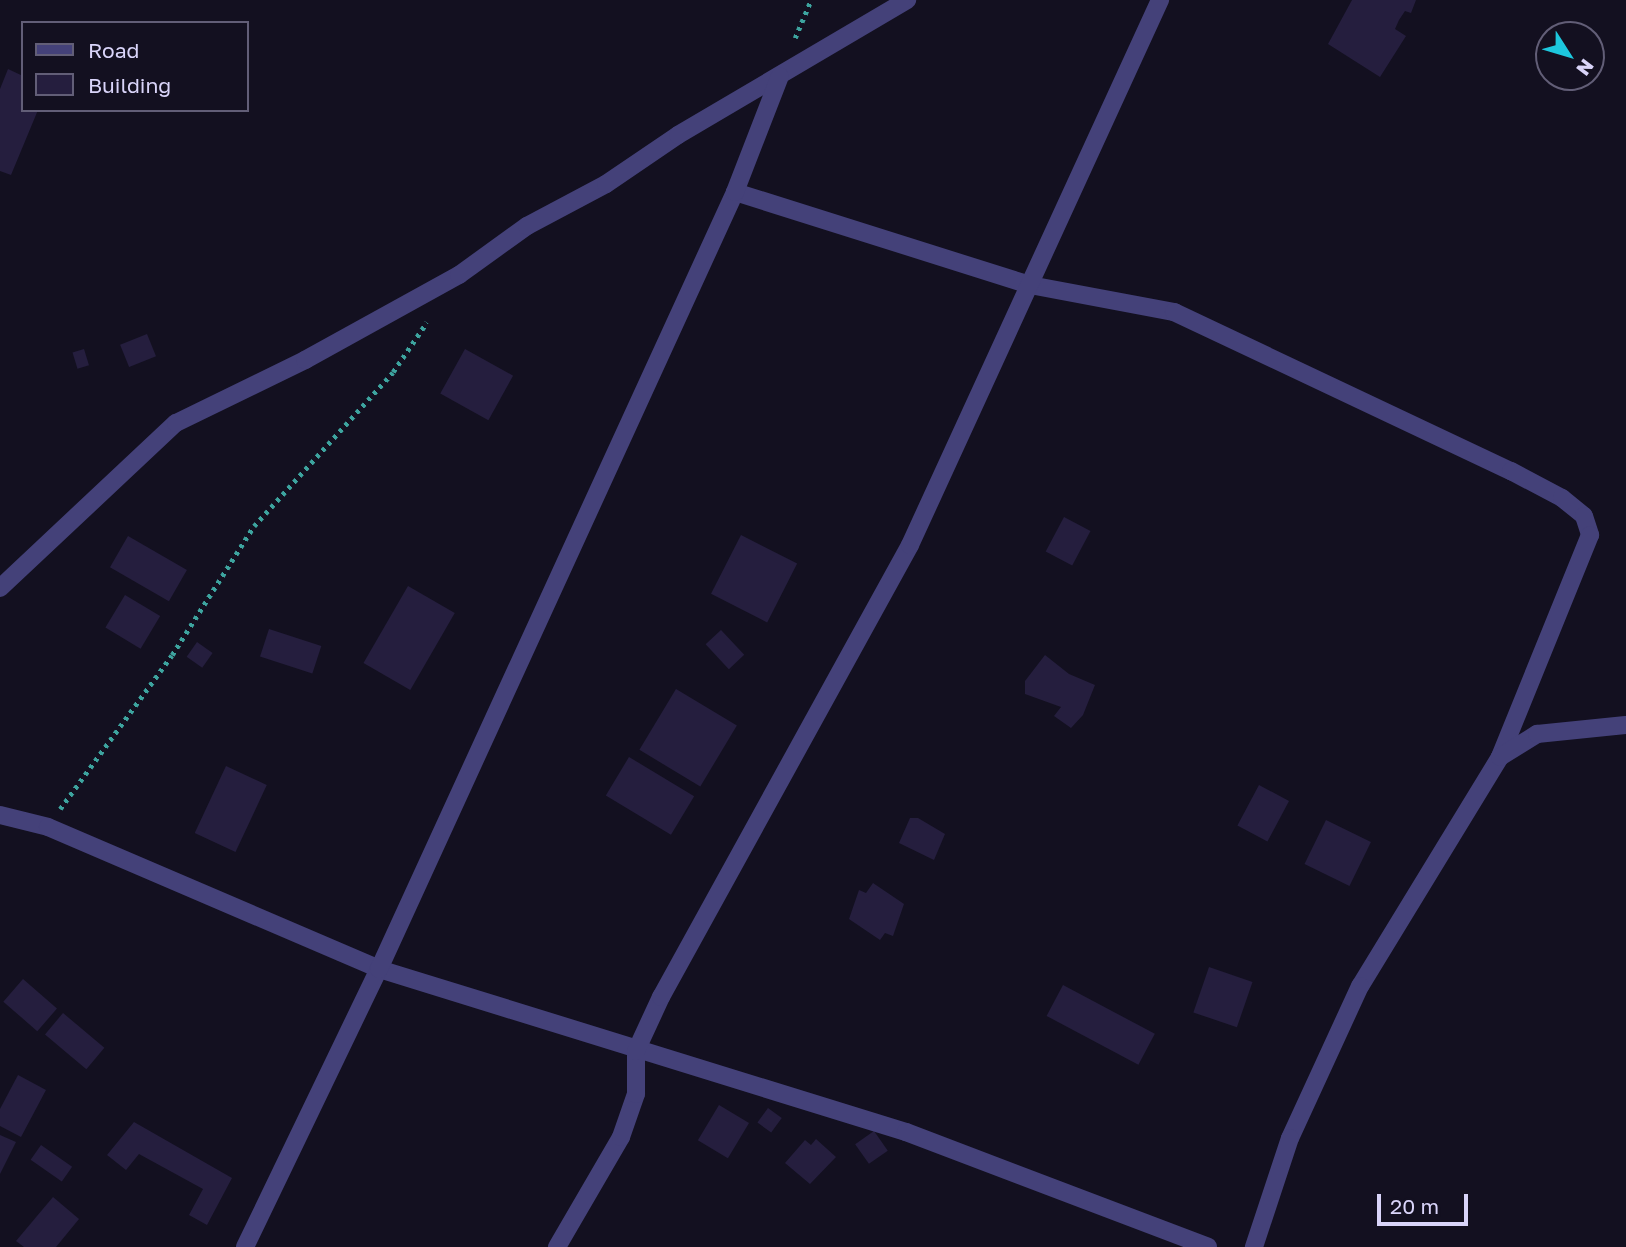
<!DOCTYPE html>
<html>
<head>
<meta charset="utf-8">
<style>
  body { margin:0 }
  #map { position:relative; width:1626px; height:1247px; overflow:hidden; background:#131020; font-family:"Golos Text",sans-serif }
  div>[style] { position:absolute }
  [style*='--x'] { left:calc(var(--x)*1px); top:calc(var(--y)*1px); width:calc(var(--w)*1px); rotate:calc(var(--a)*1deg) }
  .building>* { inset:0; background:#251e3e; transform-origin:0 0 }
  .path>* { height:4.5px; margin-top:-2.25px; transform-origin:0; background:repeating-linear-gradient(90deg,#3da49f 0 3.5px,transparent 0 8.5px) }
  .street>* { height:18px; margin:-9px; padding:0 9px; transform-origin:9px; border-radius:9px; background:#444179 }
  span { translate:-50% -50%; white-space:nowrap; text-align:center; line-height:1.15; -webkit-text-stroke:6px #131020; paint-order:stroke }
  .legend { position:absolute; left:21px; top:21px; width:228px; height:91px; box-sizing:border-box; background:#131020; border:2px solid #625e77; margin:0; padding:9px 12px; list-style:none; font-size:21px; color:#d9d4f9 }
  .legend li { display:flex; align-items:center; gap:14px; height:35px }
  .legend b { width:35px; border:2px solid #625e77 }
  .north { position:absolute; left:1535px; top:21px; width:70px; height:70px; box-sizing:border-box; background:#131020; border:2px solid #625e77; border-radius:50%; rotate:127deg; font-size:19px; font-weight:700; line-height:28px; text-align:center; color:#d9d4f9 }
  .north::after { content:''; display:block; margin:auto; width:24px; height:32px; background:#1dc7dd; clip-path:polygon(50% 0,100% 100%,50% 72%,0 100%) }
  .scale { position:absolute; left:1377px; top:1194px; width:91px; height:32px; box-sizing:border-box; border:4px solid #d9d4f9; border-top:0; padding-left:9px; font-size:21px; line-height:24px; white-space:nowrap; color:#d9d4f9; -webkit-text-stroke:5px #131020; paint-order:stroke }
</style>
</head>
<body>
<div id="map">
  <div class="building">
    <i style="clip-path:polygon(1352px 0,1416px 0,1411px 13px,1405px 11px,1399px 20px,1395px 29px,1406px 36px,1380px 77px,1328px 44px)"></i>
    <i style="clip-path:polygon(8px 69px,23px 76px,23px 110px,38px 110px,11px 175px,0 171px,0 89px)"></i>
    <i style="left:147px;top:334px;width:24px;height:29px;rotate:68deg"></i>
    <i style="left:84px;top:349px;width:17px;height:12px;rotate:73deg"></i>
    <i style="left:465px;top:349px;width:55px;height:51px;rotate:29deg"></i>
    <i style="left:1064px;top:517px;width:30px;height:39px;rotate:28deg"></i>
    <i style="left:741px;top:535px;width:63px;height:66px;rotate:27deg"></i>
    <i style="left:128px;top:536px;width:68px;height:36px;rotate:30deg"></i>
    <i style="left:408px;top:586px;width:54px;height:89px;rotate:30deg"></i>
    <i style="left:125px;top:595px;width:41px;height:38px;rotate:31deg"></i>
    <i style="left:269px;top:629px;width:55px;height:29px;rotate:18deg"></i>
    <i style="left:721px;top:630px;width:34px;height:21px;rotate:47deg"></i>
    <i style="left:197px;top:642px;width:19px;height:18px;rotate:35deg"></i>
    <i style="clip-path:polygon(1045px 655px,1069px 674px,1095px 685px,1083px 715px,1071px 728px,1054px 716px,1061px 707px,1025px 694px,1025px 681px)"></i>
    <i style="left:676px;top:689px;width:71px;height:71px;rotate:31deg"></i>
    <i style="left:629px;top:757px;width:76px;height:45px;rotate:31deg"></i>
    <i style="left:226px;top:766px;width:45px;height:74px;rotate:25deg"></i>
    <i style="left:1259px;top:785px;width:34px;height:46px;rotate:28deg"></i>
    <i style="clip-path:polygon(910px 818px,918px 818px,945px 834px,934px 860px,899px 843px)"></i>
    <i style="left:1326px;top:820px;width:50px;height:49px;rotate:26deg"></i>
    <i style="clip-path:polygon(873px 883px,904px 904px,893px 936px,885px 933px,880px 940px,849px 919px,859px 890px,866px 893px)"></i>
    <i style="left:1209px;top:967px;width:46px;height:48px;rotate:19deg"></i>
    <i style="left:23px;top:979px;width:45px;height:30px;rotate:41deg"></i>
    <i style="left:1063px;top:985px;width:104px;height:35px;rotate:28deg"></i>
    <i style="left:63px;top:1013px;width:54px;height:28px;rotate:40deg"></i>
    <i style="clip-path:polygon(18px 1075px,46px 1090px,21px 1137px,0 1126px,0 1109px)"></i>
    <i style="left:719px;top:1105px;width:35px;height:41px;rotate:31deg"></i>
    <i style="left:768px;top:1108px;width:17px;height:18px;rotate:36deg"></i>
    <i style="clip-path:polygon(134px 1122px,232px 1178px,207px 1225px,189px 1215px,203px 1189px,139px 1154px,126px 1170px,107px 1155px)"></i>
    <i style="left:874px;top:1131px;width:24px;height:23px;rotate:55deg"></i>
    <i style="clip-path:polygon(0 1135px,16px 1142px,0 1174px)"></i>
    <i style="clip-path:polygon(816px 1139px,836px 1157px,810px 1184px,785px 1163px,805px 1140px,811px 1145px)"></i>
    <i style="left:41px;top:1145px;width:38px;height:18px;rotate:35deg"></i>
    <i style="clip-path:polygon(53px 1197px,79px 1219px,56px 1247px,24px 1247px,16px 1241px)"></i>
  </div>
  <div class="path">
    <i style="--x:795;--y:38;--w:41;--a:-67.2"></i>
    <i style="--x:60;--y:809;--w:190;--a:-54"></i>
    <i style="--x:172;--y:655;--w:153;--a:-57.6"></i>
    <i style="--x:254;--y:526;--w:207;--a:-47.9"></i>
    <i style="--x:393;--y:372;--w:60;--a:-55.8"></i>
  </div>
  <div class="street">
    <i style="--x:735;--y:192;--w:309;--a:17.5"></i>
    <i style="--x:1030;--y:285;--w:147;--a:10.6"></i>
    <i style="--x:1174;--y:312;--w:373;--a:25.3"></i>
    <i style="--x:1511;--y:471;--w:58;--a:27.9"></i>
    <i style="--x:1562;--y:498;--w:28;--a:39"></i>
    <i style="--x:1584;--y:516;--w:20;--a:72"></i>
    <i style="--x:1590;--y:535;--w:240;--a:112.1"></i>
    <i style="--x:1500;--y:757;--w:268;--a:121.4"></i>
    <i style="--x:1360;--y:986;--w:167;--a:114.7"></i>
    <i style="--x:1290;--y:1138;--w:115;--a:108.3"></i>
    <i style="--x:0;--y:588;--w:241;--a:-43.2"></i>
    <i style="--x:176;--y:423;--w:144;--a:-26"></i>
    <i style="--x:305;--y:360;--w:176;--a:-28.9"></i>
    <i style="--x:459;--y:275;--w:84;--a:-35.8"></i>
    <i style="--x:527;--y:226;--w:89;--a:-28"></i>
    <i style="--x:606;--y:184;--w:87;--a:-34.2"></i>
    <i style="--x:678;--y:135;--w:266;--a:-30.5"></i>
    <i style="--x:1500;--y:757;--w:44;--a:-31.9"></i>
    <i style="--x:1537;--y:734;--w:89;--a:-5.8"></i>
    <i style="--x:0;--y:815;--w:49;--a:14"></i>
    <i style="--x:48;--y:827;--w:360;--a:23.2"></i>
    <i style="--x:379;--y:969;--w:552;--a:17.19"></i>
    <i style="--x:906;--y:1132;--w:323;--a:20.8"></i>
    <i style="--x:245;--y:1247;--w:309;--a:-64.3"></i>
    <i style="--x:379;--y:969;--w:855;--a:-65.38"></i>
    <i style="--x:735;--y:192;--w:124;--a:-68.8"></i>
    <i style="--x:557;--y:1247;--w:127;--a:-59.8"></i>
    <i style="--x:621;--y:1137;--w:46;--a:-70.8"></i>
    <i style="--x:636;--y:1094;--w:43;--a:-90"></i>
    <i style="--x:636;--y:1051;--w:60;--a:-65.2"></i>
    <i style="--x:661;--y:997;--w:516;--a:-61.15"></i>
    <i style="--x:910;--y:545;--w:600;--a:-65.36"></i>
  </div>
  <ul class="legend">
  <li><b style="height:9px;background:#444179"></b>Road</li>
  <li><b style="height:19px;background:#251e3e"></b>Building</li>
  </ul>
  <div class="north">N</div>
  <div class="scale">20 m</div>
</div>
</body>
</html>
